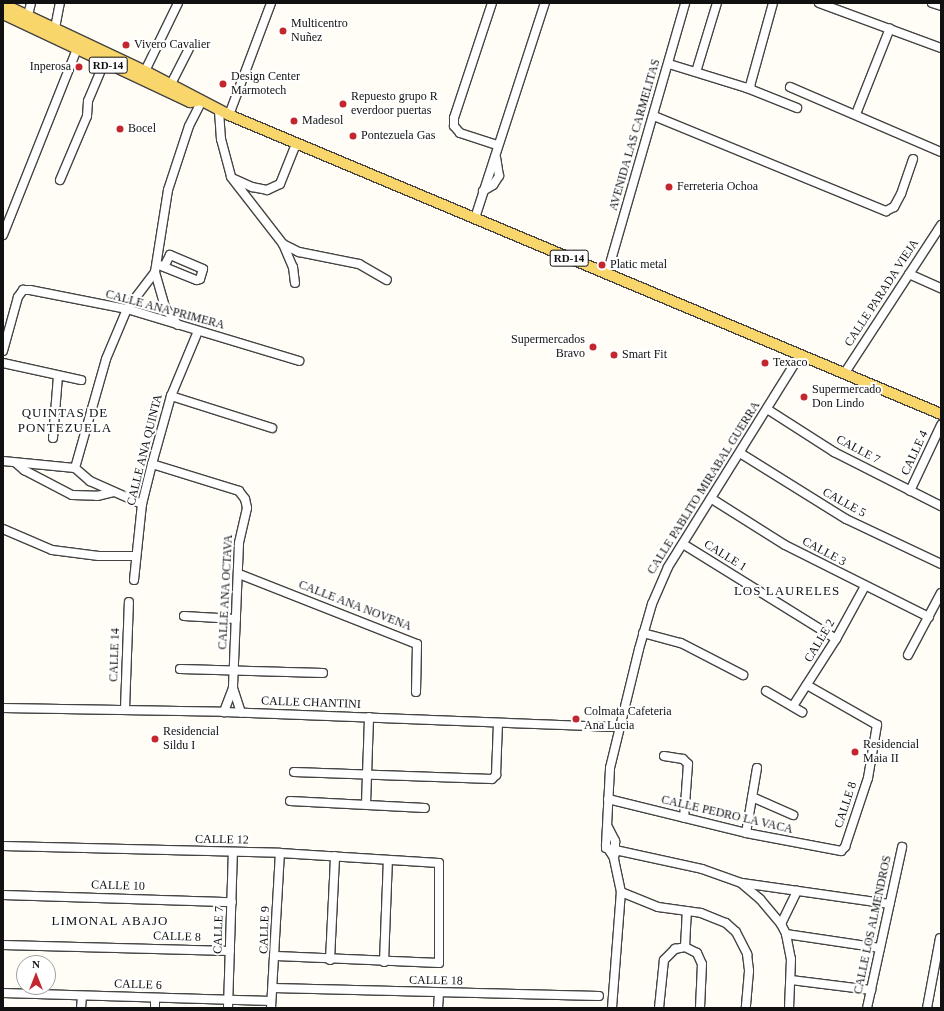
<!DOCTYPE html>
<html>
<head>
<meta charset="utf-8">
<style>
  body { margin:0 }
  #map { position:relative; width:944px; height:1011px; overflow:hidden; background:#fffdf5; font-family:"Times New Roman",serif }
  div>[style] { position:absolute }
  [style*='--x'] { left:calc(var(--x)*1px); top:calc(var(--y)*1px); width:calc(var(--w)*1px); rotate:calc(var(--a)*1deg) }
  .roads { filter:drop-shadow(1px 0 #444) drop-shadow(-1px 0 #444) drop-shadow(0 1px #444) drop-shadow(0 -1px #444) }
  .minor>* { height:8px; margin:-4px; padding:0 4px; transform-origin:4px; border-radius:4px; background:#fff }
  .major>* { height:10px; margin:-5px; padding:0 5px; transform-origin:5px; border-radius:5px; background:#f9d66b }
  .dots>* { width:11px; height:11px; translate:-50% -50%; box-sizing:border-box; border:2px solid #fff; border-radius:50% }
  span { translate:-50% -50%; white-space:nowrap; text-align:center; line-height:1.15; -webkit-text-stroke:4px #fff; paint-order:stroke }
  .shield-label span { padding:1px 3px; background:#fff; border:1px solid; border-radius:3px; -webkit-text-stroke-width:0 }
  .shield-label { font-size:11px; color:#111; font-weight:700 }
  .poi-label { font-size:12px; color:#111 }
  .left { translate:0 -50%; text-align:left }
  .right { translate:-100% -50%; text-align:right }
  .street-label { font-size:12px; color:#111 }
  .neighbourhood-label { font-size:13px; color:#111; letter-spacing:1px }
  .frame { position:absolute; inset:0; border:4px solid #111; pointer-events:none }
  .north { position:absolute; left:16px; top:955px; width:40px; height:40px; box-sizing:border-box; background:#fff; border:1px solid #a0a0a0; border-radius:50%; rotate:0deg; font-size:11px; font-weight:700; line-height:16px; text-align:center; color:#111 }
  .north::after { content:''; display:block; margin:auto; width:14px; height:18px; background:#c4262e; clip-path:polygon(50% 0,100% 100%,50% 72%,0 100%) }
</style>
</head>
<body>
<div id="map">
  <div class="roads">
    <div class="minor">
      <i style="--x:492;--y:3;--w:121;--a:108.3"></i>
      <i style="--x:454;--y:118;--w:8;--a:90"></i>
      <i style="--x:454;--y:126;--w:9;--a:49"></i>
      <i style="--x:460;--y:133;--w:40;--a:18"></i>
      <i style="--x:819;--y:3;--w:130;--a:20.2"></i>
      <i style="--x:932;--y:3;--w:9;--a:18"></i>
      <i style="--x:28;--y:15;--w:12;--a:-76"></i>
      <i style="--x:55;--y:28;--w:25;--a:-79"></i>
      <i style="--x:669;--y:64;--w:82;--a:17.1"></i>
      <i style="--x:747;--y:88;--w:54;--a:21.8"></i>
      <i style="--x:145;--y:71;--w:76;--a:-64.1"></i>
      <i style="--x:696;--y:72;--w:72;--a:-73.1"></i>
      <i style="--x:171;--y:84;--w:39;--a:-63"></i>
      <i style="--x:790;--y:87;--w:164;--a:23.3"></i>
      <i style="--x:747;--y:88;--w:4;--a:-34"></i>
      <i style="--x:750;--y:86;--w:86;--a:-74.5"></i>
      <i style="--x:219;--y:111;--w:28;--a:86"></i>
      <i style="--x:221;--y:139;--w:39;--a:75"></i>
      <i style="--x:231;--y:177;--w:85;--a:52.2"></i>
      <i style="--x:283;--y:244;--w:18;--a:27"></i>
      <i style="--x:299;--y:252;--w:61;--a:11.3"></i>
      <i style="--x:359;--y:264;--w:32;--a:30"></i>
      <i style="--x:856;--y:114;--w:92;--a:-68.4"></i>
      <i style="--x:229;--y:115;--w:120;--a:-69.4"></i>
      <i style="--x:654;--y:116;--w:251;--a:22.3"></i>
      <i style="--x:886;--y:211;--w:9;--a:-27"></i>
      <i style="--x:894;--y:207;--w:15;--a:-62"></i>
      <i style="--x:901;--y:194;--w:37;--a:-71"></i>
      <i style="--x:234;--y:179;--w:20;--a:24"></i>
      <i style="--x:252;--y:187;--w:15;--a:11"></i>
      <i style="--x:267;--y:190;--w:14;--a:-25"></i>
      <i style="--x:280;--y:184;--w:43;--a:-68.2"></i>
      <i style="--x:60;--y:180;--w:69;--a:-67.1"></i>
      <i style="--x:87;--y:116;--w:15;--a:-86"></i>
      <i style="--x:88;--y:101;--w:41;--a:-67.2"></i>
      <i style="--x:483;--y:191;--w:12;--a:-31"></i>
      <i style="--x:493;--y:185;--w:11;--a:-56"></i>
      <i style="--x:499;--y:176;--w:18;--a:-99"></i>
      <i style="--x:475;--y:218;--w:226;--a:-72"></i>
      <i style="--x:3;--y:235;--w:206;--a:-68.3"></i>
      <i style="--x:283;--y:244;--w:25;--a:67"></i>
      <i style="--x:293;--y:267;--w:16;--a:83"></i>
      <i style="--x:157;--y:264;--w:8;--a:23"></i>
      <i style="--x:164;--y:267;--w:35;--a:22"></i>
      <i style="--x:197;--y:280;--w:3;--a:-18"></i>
      <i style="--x:200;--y:279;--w:10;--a:-73"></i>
      <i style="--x:203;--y:269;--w:36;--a:-157"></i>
      <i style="--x:170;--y:255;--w:13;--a:117"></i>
      <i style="--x:155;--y:272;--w:37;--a:74"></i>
      <i style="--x:165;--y:308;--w:21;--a:53"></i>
      <i style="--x:607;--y:274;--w:282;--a:-73.9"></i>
      <i style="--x:909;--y:274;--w:35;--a:24"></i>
      <i style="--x:3;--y:351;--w:56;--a:-74.5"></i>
      <i style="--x:18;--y:297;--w:9;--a:-54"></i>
      <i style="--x:23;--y:290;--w:7;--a:0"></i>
      <i style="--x:30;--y:290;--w:99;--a:11.1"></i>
      <i style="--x:127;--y:309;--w:180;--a:16.8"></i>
      <i style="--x:3;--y:363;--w:80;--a:12.3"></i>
      <i style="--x:844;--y:374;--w:178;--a:-56.9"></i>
      <i style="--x:171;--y:396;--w:106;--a:17.6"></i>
      <i style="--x:767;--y:409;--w:80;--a:32.7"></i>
      <i style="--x:834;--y:452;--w:120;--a:26.8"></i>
      <i style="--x:53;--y:438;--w:62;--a:-85.4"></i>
      <i style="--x:740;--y:453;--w:125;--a:31.9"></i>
      <i style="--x:846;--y:519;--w:105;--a:25.3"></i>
      <i style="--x:3;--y:461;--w:72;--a:5.6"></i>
      <i style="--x:75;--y:468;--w:20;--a:41"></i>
      <i style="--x:90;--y:481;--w:57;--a:23.9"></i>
      <i style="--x:16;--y:463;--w:11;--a:41"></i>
      <i style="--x:24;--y:470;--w:54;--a:27.5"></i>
      <i style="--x:72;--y:495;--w:25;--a:2"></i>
      <i style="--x:97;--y:496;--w:17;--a:-13"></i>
      <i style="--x:152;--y:464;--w:91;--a:17.2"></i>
      <i style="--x:239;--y:491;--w:10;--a:53"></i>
      <i style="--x:245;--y:499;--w:9;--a:77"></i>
      <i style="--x:247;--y:508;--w:36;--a:103"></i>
      <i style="--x:239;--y:543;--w:145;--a:92.4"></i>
      <i style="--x:233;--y:688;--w:26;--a:111"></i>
      <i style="--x:75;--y:468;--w:113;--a:-74.1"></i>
      <i style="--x:106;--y:359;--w:54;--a:-67.2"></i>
      <i style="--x:127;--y:309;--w:46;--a:-52.9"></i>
      <i style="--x:155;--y:272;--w:83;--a:-81"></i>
      <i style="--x:168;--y:190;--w:67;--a:-71.8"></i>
      <i style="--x:189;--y:126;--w:27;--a:-63"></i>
      <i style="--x:910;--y:491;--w:73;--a:-64.8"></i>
      <i style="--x:712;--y:499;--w:86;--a:32.2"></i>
      <i style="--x:785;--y:545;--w:161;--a:26.6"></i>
      <i style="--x:3;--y:529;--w:53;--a:23.2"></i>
      <i style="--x:52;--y:550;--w:47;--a:7.3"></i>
      <i style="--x:99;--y:556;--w:37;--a:0"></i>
      <i style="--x:683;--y:544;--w:180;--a:31.8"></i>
      <i style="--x:239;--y:574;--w:191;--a:21.5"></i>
      <i style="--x:417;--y:644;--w:48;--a:91.2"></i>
      <i style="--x:134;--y:580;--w:76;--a:-84"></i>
      <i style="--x:142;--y:504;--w:41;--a:-76"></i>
      <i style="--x:152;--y:464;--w:71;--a:-74.4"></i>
      <i style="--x:171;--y:396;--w:70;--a:-67.4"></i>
      <i style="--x:184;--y:616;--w:52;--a:3.3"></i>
      <i style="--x:643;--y:633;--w:39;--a:15"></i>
      <i style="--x:681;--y:643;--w:70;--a:27.3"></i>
      <i style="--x:908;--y:655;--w:70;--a:-62"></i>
      <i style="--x:180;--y:669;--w:143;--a:1.6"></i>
      <i style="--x:233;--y:688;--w:26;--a:72"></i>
      <i style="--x:766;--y:691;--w:42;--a:30.3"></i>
      <i style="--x:793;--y:706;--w:80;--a:-57.3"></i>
      <i style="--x:836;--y:639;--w:60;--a:-61.3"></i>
      <i style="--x:3;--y:708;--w:221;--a:1"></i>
      <i style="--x:224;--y:712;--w:394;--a:2.2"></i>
      <i style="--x:125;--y:709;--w:107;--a:-87.9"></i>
      <i style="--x:664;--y:756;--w:19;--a:9"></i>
      <i style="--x:683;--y:759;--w:7;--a:45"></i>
      <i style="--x:688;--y:764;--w:54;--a:94.2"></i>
      <i style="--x:294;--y:772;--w:198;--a:2"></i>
      <i style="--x:492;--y:779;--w:6;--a:-45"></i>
      <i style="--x:496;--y:775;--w:52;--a:-87.8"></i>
      <i style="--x:752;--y:797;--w:45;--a:23.7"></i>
      <i style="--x:608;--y:799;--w:142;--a:13.8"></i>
      <i style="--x:746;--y:833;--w:97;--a:10.7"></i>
      <i style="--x:841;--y:851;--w:6;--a:-45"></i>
      <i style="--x:845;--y:847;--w:73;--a:-71.6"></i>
      <i style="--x:868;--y:778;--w:54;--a:-80.4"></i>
      <i style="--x:877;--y:725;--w:81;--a:-150.3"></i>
      <i style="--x:290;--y:801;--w:135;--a:3"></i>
      <i style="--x:366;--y:804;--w:87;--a:-88"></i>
      <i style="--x:608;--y:827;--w:16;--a:63"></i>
      <i style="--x:615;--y:841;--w:13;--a:90"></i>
      <i style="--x:746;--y:833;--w:66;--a:-80.4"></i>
      <i style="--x:3;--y:846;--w:277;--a:1.4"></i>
      <i style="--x:280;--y:853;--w:159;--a:3.6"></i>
      <i style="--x:439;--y:863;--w:100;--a:90"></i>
      <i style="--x:439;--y:963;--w:163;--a:-177.5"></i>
      <i style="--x:606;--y:848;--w:98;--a:12.3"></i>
      <i style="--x:702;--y:869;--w:41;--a:19.7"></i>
      <i style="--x:741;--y:883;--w:25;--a:40"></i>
      <i style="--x:760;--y:899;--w:33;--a:50"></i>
      <i style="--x:781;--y:924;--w:11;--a:63"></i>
      <i style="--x:786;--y:934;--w:25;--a:79"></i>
      <i style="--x:791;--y:959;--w:49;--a:92.3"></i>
      <i style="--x:742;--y:883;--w:149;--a:8.1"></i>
      <i style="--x:621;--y:892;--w:40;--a:22"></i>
      <i style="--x:658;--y:907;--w:43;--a:7.9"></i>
      <i style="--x:701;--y:913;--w:27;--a:22"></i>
      <i style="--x:726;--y:923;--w:13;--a:42"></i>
      <i style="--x:736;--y:932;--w:25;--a:63"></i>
      <i style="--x:747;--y:954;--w:17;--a:83"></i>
      <i style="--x:749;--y:971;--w:37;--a:95"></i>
      <i style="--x:3;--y:895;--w:229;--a:1.8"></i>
      <i style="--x:781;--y:924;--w:37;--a:-64"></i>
      <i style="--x:786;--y:934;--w:95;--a:8.5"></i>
      <i style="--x:3;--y:945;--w:227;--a:1.5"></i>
      <i style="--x:685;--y:947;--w:36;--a:-87"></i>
      <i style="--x:330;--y:960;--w:104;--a:-87.2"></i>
      <i style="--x:384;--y:962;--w:102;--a:-87.8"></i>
      <i style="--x:791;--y:980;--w:81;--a:7.1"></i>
      <i style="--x:273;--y:988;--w:326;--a:1.4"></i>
      <i style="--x:3;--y:993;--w:268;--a:1.7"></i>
      <i style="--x:81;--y:1008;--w:12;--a:-85"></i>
      <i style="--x:155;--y:1008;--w:10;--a:-90"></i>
      <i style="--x:228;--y:1008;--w:156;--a:-88.2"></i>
      <i style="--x:271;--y:1008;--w:155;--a:-86.7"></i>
      <i style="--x:438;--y:1008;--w:15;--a:-86"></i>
      <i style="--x:612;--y:1008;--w:116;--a:-85.6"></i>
      <i style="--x:621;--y:892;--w:35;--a:-102"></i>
      <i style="--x:614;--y:858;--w:15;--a:-122"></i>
      <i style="--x:606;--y:845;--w:77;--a:-87"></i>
      <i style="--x:610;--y:768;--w:122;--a:-76.3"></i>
      <i style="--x:639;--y:649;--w:47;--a:-73.9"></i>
      <i style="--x:652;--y:604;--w:40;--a:-66.6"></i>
      <i style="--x:668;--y:567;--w:250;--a:-58.1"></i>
      <i style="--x:659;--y:1008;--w:48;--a:-84.1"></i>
      <i style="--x:664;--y:960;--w:16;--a:-45"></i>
      <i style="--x:675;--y:949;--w:10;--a:-11"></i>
      <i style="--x:685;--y:947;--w:13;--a:27"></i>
      <i style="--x:697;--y:953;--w:12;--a:66"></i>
      <i style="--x:702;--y:964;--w:44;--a:92.6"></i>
      <i style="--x:867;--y:1008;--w:165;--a:-77.7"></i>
      <i style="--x:927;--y:1008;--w:71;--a:-79.5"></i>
    </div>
    <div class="major">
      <i style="--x:3;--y:4;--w:157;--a:25.3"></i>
      <i style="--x:145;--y:71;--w:95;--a:27.6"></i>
      <i style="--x:229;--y:115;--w:772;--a:22.78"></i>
      <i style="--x:3;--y:14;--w:207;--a:25.2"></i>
      <i style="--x:190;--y:102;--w:7;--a:-8"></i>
    </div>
  </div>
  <div class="dots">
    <i style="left:283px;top:31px;background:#c4262e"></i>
    <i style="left:126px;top:45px;background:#c4262e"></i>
    <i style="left:79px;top:67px;background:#c4262e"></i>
    <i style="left:223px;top:84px;background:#c4262e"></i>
    <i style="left:343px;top:104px;background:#c4262e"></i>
    <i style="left:294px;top:121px;background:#c4262e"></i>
    <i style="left:120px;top:129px;background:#c4262e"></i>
    <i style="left:353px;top:136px;background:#c4262e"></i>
    <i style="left:669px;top:187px;background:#c4262e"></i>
    <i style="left:602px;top:265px;background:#c4262e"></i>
    <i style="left:593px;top:347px;background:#c4262e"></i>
    <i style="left:614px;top:355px;background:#c4262e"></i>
    <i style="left:765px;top:363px;background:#c4262e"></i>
    <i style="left:804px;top:397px;background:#c4262e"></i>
    <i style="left:576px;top:719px;background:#c4262e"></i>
    <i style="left:155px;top:739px;background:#c4262e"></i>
    <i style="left:855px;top:752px;background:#c4262e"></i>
  </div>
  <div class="shield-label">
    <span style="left:108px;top:65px">RD-14</span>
    <span style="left:569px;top:258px">RD-14</span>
  </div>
  <div class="poi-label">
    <span class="left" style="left:291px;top:31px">Multicentro<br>Nuñez</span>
    <span class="left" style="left:134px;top:45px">Vivero Cavalier</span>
    <span class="right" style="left:71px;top:67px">Inperosa</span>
    <span class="left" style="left:231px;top:84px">Design Center<br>Marmotech</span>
    <span class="left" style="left:351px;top:104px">Repuesto grupo R<br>everdoor puertas</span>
    <span class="left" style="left:302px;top:121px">Madesol</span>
    <span class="left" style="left:128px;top:129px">Bocel</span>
    <span class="left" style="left:361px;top:136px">Pontezuela Gas</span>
    <span class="left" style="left:677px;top:187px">Ferreteria Ochoa</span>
    <span class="left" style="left:610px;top:265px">Platic metal</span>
    <span class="right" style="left:585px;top:347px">Supermercados<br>Bravo</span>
    <span class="left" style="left:622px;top:355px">Smart Fit</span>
    <span class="left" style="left:773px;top:363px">Texaco</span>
    <span class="left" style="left:812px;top:397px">Supermercado<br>Don Lindo</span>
    <span class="left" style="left:584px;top:719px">Colmata Cafeteria<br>Ana Lucia</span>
    <span class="left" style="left:163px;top:739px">Residencial<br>Sildu I</span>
    <span class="left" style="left:863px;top:752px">Residencial<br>Maia II</span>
  </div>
  <div class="street-label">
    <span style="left:635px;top:135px;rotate:-74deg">AVENIDA LAS CARMELITAS</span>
    <span style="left:882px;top:293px;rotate:-57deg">CALLE PARADA VIEJA</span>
    <span style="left:165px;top:310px;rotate:15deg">CALLE ANA PRIMERA</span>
    <span style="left:145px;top:450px;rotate:-76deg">CALLE ANA QUINTA</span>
    <span style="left:858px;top:450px;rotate:28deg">CALLE 7</span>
    <span style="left:915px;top:453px;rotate:-65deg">CALLE 4</span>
    <span style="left:704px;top:488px;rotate:-58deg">CALLE PABLITO MIRABAL GUERRA</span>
    <span style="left:844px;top:503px;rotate:29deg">CALLE 5</span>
    <span style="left:824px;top:552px;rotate:28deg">CALLE 3</span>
    <span style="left:725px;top:556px;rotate:32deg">CALLE 1</span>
    <span style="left:226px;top:592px;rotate:-87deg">CALLE ANA OCTAVA</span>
    <span style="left:355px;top:606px;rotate:21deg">CALLE ANA NOVENA</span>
    <span style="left:820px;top:641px;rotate:-59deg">CALLE 2</span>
    <span style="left:115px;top:655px;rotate:-88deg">CALLE 14</span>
    <span style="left:311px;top:703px;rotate:2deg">CALLE CHANTINI</span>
    <span style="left:846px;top:805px;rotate:-72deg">CALLE 8</span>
    <span style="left:727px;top:815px;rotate:13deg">CALLE PEDRO LA VACA</span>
    <span style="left:222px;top:840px;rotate:1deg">CALLE 12</span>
    <span style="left:118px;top:886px;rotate:2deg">CALLE 10</span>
    <span style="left:873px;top:925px;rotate:-78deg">CALLE LOS ALMENDROS</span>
    <span style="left:219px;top:930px;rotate:-88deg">CALLE 7</span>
    <span style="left:265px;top:930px;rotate:-88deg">CALLE 9</span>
    <span style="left:177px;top:937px;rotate:2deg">CALLE 8</span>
    <span style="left:436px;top:981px;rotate:1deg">CALLE 18</span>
    <span style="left:138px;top:985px;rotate:2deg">CALLE 6</span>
  </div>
  <div class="neighbourhood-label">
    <span style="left:65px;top:421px">QUINTAS DE<br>PONTEZUELA</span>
    <span style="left:787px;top:591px">LOS LAURELES</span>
    <span style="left:110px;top:921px">LIMONAL ABAJO</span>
  </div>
  <div class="frame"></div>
  <div class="north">N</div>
</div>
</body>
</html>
